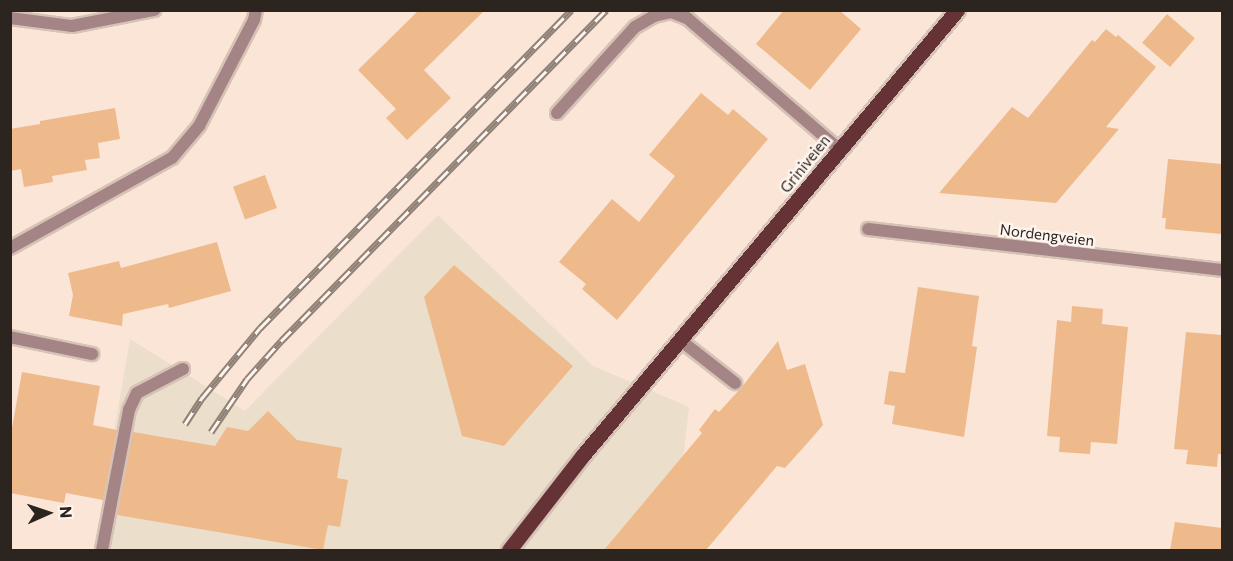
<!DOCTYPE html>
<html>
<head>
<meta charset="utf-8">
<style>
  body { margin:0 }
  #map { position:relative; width:1233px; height:561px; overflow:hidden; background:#fbe5d7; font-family:Commissioner,sans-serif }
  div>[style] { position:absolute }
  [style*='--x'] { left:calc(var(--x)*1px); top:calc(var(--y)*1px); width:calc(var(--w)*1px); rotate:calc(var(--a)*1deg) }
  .commercial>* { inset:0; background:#ebdeca }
  .building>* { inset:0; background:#eeba8c; transform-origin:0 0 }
  .roads { filter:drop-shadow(2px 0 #d6c2b6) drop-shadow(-2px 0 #d6c2b6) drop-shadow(0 2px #d6c2b6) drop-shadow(0 -2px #d6c2b6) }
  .service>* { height:12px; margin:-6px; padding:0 6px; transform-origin:6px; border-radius:6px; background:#a48485 }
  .minor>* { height:12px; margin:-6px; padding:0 6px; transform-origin:6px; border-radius:6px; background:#a48485 }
  .primary>* { height:15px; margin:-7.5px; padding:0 7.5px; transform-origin:7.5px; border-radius:7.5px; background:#653235 }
  .rail>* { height:7px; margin-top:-3.5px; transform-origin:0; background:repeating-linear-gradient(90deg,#fef5ef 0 14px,#918278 0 28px); box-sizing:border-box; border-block:2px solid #918278 }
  span { translate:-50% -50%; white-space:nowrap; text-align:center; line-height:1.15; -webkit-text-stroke:5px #fef5ef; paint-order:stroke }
  .street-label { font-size:15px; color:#2c241f }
  .frame { position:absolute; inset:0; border:12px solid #2c241f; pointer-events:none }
  .north { position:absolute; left:18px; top:483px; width:60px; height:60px; -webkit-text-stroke:4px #fef5ef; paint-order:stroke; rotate:87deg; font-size:16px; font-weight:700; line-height:24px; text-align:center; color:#2c241f }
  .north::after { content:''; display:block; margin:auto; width:21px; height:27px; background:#2c241f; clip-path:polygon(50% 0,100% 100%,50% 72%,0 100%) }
</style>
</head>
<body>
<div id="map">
  <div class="commercial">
    <i style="clip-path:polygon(438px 215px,593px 366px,689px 407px,673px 550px,94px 550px,130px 339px,245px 411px)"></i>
  </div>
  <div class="building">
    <i style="clip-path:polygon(419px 10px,485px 10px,424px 70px,451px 98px,407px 140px,386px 118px,396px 109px,358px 70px)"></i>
    <i style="clip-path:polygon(784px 10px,839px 10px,861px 29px,810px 90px,756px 44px)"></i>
    <i style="left:1167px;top:14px;width:37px;height:38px;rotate:41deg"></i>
    <i style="clip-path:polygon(1106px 29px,1116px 37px,1118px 35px,1156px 67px,1106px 127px,1119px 129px,1056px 203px,939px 193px,1012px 107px,1028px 118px,1092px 40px,1095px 42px)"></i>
    <i style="clip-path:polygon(701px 93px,728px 115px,733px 109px,768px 139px,617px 320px,582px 289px,586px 284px,559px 262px,612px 199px,639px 222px,675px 176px,649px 155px)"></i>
    <i style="clip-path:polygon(115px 108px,120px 139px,98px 143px,100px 158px,85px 160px,87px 170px,52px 176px,53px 182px,24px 187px,21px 169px,10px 171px,10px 129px,40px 124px,40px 121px)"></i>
    <i style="clip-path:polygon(1168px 159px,1222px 164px,1222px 234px,1165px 229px,1166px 218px,1162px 218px)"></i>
    <i style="left:265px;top:175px;width:35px;height:34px;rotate:70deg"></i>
    <i style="clip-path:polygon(217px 242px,231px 291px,169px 308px,168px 304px,123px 314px,122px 326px,69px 316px,73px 295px,68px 273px,119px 261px,121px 268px)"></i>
    <i style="clip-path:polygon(454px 265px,573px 366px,504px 446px,462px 436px,446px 377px,424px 297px)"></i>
    <i style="clip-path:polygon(918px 287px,979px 296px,972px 346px,977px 347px,964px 437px,892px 424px,895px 406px,884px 404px,889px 371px,905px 373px)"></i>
    <i style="clip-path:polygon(1072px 306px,1103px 309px,1102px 324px,1128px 327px,1117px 444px,1091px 442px,1090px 454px,1059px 452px,1060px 437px,1047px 436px,1057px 320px,1071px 322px)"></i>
    <i style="clip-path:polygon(1186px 332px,1222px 335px,1222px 454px,1218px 454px,1217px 467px,1186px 464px,1188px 450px,1174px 449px)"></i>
    <i style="clip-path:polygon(778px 341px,787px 370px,805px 364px,823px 425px,811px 439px,785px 468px,777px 466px,706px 550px,604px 550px,702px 433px,699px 430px,715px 409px,719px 412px,741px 388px)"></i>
    <i style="clip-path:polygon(22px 372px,100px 386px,93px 425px,117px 430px,103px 500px,66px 493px,64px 503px,10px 493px,10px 439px)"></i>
    <i style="clip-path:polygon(268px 411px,297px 440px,342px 448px,337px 478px,348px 480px,340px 527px,328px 525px,323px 550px,117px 515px,133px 432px,215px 446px,227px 427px,248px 431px)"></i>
    <i style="clip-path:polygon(1175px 522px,1222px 528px,1222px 550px,1170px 550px)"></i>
  </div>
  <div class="roads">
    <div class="service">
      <i style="--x:557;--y:113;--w:116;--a:-47.8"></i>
      <i style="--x:635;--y:27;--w:22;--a:-30"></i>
      <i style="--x:654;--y:16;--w:17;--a:-13"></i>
      <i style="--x:671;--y:12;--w:17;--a:21"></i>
      <i style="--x:687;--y:18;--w:202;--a:40.8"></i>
      <i style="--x:10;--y:337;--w:84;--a:11.7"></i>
      <i style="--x:680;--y:340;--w:70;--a:38"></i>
      <i style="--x:102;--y:550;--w:143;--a:-79.1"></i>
      <i style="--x:129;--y:410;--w:19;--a:-65"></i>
      <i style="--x:137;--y:393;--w:52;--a:-27.6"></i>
    </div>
    <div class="minor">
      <i style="--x:10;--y:18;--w:63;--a:7.4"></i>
      <i style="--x:72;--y:26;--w:84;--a:-11"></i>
      <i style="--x:868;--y:229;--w:356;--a:6.6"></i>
      <i style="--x:10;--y:248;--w:185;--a:-29.1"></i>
      <i style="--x:172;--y:158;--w:42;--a:-49.8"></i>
      <i style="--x:199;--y:126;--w:119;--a:-62.6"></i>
      <i style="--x:254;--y:20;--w:10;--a:-79"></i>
    </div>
    <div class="primary">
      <i style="--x:509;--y:550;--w:120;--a:-52.1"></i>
      <i style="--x:583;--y:455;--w:581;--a:-49.95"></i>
    </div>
  </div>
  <div class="rail">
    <i style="--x:185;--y:424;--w:31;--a:-57"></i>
    <i style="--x:202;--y:398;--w:91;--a:-50.4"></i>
    <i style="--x:260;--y:328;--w:445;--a:-45.6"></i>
    <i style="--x:211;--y:432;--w:64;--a:-55.8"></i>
    <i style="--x:247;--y:379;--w:51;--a:-48.2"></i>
    <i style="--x:281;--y:341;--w:464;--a:-45.5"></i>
  </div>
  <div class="street-label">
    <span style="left:805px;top:164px;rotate:-51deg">Griniveien</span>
    <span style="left:1047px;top:235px;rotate:7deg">Nordengveien</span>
  </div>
  <div class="frame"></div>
  <div class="north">N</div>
</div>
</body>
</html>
